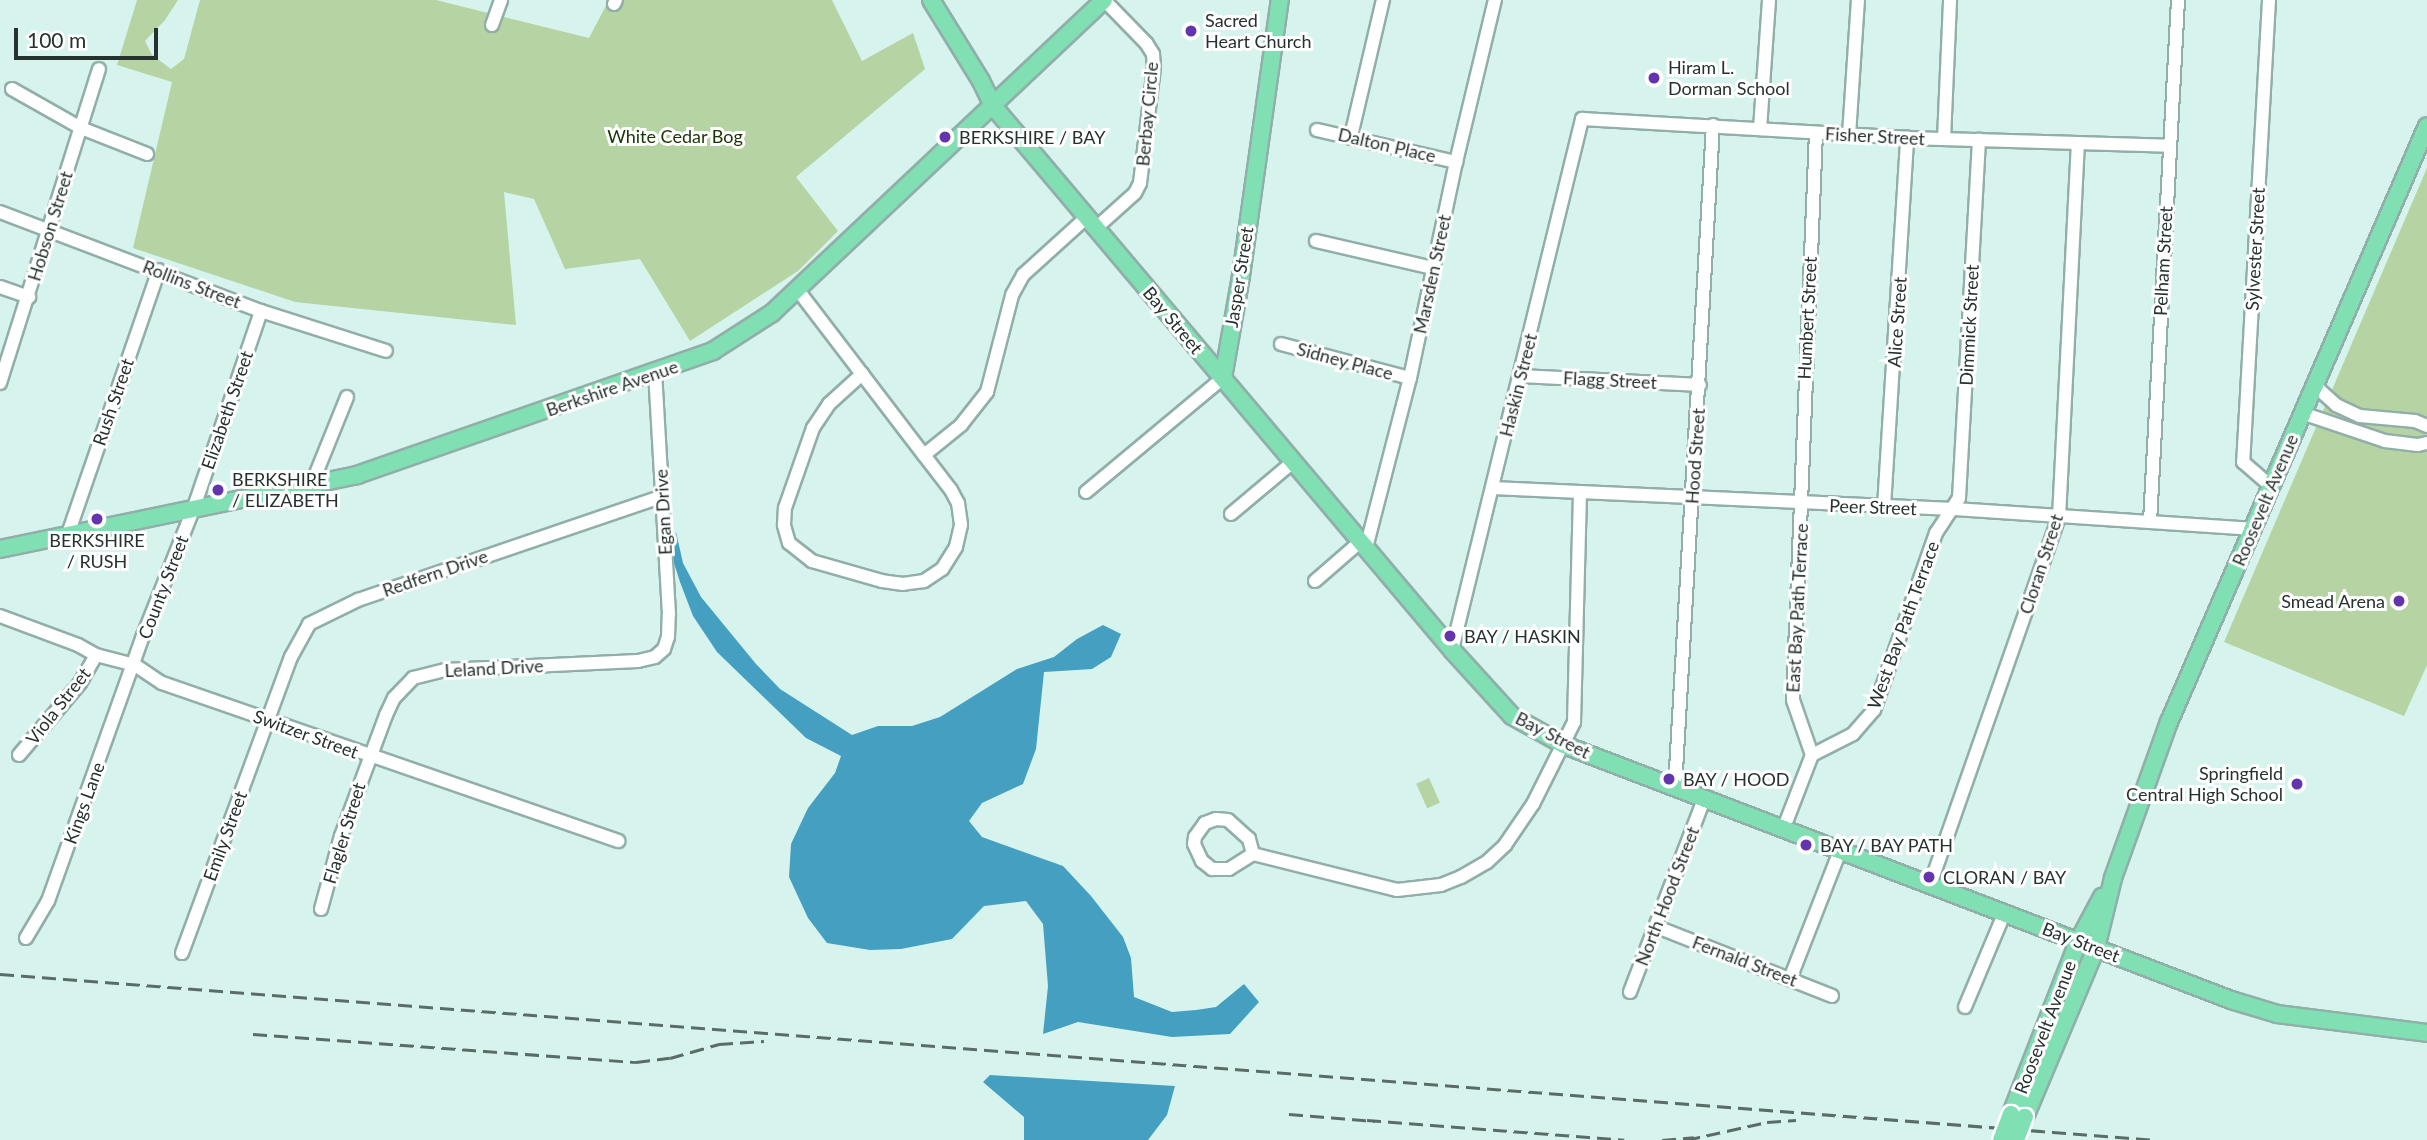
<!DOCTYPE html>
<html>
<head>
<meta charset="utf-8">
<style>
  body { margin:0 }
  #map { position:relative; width:2427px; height:1140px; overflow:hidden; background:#d6f4ed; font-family:Lato,sans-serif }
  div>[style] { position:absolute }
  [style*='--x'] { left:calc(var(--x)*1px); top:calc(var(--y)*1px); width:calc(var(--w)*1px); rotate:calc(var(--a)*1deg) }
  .green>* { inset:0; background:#b6d3a3; transform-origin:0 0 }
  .water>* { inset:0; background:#459fc1 }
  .roads { filter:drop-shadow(2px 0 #91aea8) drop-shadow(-2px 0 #91aea8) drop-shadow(0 2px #91aea8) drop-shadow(0 -2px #91aea8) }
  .minor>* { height:12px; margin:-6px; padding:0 6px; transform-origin:6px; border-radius:6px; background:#fff }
  .major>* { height:16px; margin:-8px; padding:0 8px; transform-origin:8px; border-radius:8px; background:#80e0b3 }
  .rail>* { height:2.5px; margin-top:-1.25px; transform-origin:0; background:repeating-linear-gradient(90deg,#5a6c68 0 14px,transparent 0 21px) }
  .bridges { filter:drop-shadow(2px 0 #fff) drop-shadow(-2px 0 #fff) drop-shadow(0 2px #fff) drop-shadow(0 -2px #fff) }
  .major-bridge>* { height:16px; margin:-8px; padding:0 8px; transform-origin:8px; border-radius:8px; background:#80e0b3 }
  .dots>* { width:19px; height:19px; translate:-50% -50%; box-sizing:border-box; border:4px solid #fff; border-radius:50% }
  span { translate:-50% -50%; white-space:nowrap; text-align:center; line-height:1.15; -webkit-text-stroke:6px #fff; paint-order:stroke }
  .poi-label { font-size:18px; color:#26322f }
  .left { translate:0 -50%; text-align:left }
  .right { translate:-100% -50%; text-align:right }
  .street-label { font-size:18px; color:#26322f }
  .park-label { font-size:18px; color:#1b3404 }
  .scale { position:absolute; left:14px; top:28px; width:144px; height:32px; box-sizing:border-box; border:4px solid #26322f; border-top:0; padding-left:9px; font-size:21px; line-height:24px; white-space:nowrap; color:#26322f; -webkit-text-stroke:5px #fff; paint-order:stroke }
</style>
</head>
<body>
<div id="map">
  <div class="green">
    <i style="clip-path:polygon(137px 0,178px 0,165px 20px,145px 41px,152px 55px,171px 69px,184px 59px,200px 0,436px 0,589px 38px,609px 0,832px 0,862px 61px,913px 33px,925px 69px,796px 177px,838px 231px,798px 271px,690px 341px,640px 259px,565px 269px,534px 199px,504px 192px,516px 325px,295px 302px,133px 248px,172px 82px,117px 65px)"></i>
    <i style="clip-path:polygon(2427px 168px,2427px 665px,2404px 716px,2224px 642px)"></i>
    <i style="left:1429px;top:778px;width:27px;height:14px;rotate:66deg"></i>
  </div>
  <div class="water">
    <i style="clip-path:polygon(676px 532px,683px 563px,701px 597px,756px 664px,780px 689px,852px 735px,878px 726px,912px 726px,940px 717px,1017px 669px,1054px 657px,1077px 639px,1103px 625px,1121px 634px,1111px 657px,1092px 669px,1044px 672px,1036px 749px,1023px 784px,982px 803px,969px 821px,982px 837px,1063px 866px,1091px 896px,1123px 937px,1131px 958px,1134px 997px,1172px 1012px,1196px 1010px,1216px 1007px,1244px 984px,1259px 1002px,1230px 1034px,1172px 1037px,1078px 1022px,1043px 1034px,1048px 986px,1043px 924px,1026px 901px,984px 906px,952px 939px,901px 949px,870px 950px,827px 943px,808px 918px,789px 877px,791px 844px,808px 808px,835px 773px,841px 756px,806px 738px,717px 652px,693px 616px,680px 582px,672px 557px)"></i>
    <i style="clip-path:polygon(990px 1075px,1175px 1086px,1167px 1115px,1148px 1140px,1024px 1140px,1024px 1117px,983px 1082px)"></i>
  </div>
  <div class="roads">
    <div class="minor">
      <i style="--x:2269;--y:0;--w:463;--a:93.2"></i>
      <i style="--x:2243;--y:462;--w:37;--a:41"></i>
      <i style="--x:614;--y:4;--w:4;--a:-63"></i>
      <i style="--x:492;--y:25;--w:27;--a:-70"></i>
      <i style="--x:12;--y:89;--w:79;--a:29.5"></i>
      <i style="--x:81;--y:128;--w:71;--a:21.5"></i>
      <i style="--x:1760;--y:129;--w:129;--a:-86"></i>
      <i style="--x:1317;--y:130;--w:143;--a:13"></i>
      <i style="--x:1849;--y:135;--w:135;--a:-86.2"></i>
      <i style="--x:1351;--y:136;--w:140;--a:-76.8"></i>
      <i style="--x:1944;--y:139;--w:139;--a:-87.5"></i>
      <i style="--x:0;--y:212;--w:279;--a:20.8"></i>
      <i style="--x:261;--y:311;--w:131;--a:17.7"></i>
      <i style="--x:1096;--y:228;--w:52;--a:-41.9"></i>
      <i style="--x:1135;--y:193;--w:11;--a:-63"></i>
      <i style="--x:1140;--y:183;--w:116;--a:-83.1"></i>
      <i style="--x:1154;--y:68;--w:14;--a:-94"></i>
      <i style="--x:1153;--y:54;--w:13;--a:-122"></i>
      <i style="--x:1146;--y:43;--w:60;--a:-134.3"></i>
      <i style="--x:1316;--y:241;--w:120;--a:13"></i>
      <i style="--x:0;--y:287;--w:31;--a:19"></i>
      <i style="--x:797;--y:289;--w:107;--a:52.6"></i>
      <i style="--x:862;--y:374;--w:102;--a:52.6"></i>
      <i style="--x:924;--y:455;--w:44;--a:52.4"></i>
      <i style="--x:951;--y:490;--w:15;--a:62"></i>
      <i style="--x:958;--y:503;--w:22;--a:82"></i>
      <i style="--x:961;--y:525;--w:23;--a:103"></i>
      <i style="--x:956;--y:547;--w:26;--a:122"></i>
      <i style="--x:942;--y:569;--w:22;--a:146"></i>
      <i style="--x:924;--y:581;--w:21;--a:172"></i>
      <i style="--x:903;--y:584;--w:21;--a:-172"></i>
      <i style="--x:882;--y:581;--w:73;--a:-164.1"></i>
      <i style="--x:812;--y:561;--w:29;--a:-142"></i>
      <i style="--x:789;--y:543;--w:19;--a:-106"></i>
      <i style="--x:784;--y:525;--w:17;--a:-87"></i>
      <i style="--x:785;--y:508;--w:85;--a:-70.7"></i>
      <i style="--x:813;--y:428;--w:29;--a:-56"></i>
      <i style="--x:829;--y:404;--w:45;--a:-42.3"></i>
      <i style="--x:1281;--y:344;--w:133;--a:14.8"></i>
      <i style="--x:1521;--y:376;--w:179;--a:2.9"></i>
      <i style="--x:0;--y:383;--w:329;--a:-72.5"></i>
      <i style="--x:2314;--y:385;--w:30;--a:42"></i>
      <i style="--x:2336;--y:405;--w:26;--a:25"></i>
      <i style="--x:2360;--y:416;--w:55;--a:5.2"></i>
      <i style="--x:2415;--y:421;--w:13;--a:23"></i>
      <i style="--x:2302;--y:413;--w:88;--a:18.6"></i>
      <i style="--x:2385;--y:441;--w:33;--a:7"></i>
      <i style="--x:2418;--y:445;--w:9;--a:-13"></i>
      <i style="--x:924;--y:455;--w:48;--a:-39"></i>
      <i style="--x:961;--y:425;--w:42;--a:-51.8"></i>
      <i style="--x:987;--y:392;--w:100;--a:-75.5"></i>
      <i style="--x:1012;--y:295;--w:23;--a:-61"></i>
      <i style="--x:1023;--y:275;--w:86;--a:-42.2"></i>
      <i style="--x:311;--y:486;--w:96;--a:-68"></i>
      <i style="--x:1493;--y:488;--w:460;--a:2.6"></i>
      <i style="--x:1953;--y:509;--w:300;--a:3.8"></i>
      <i style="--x:1086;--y:492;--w:178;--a:-39.8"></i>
      <i style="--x:1884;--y:507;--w:370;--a:-86.4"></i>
      <i style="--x:1231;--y:514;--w:81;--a:-40"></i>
      <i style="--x:2150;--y:522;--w:523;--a:-86.93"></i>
      <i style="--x:68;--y:534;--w:279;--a:-71"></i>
      <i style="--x:1366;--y:548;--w:176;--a:-75.5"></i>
      <i style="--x:1410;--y:378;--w:221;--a:-78"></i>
      <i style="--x:1456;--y:162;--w:167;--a:-76.5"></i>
      <i style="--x:1315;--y:581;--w:61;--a:-41"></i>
      <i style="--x:0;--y:616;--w:83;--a:20.4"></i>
      <i style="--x:78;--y:645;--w:21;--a:29"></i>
      <i style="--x:96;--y:655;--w:40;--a:14.4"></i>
      <i style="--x:135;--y:665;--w:32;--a:34"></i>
      <i style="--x:162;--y:683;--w:483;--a:19.1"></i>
      <i style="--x:1452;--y:650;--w:547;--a:-76.24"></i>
      <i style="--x:1582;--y:119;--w:326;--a:3.3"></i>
      <i style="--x:1907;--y:138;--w:262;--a:1.7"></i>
      <i style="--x:19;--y:755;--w:94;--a:-49.7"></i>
      <i style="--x:80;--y:683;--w:32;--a:-60"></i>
      <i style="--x:1812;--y:755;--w:46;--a:-27.1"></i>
      <i style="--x:1853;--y:734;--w:32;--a:-49"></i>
      <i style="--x:1874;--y:710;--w:188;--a:-70.7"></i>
      <i style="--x:1936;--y:533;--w:42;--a:-56.7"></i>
      <i style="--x:1959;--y:498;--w:359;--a:-86.8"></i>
      <i style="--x:1675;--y:788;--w:664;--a:-86.72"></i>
      <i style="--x:1783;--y:830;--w:80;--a:-68.9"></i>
      <i style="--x:1812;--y:755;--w:58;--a:-109.1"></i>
      <i style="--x:1793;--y:700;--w:567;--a:-87.68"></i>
      <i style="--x:1253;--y:854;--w:16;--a:-105"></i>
      <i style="--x:1249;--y:839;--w:28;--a:-138"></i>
      <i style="--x:1228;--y:820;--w:12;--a:-175"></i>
      <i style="--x:1216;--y:819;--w:12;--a:160"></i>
      <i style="--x:1205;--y:823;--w:17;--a:126"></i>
      <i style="--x:1195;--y:837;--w:7;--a:98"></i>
      <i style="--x:1194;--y:844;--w:19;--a:65"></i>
      <i style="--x:1202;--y:861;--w:13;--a:39"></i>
      <i style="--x:1212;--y:869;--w:17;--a:0"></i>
      <i style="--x:1229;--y:869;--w:28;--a:-32"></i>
      <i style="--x:1253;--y:854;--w:148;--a:14"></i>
      <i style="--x:1397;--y:890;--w:44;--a:-6.5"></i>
      <i style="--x:1441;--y:885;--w:22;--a:-22"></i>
      <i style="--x:1461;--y:877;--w:30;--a:-30"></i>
      <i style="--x:1487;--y:862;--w:25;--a:-43"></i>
      <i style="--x:1505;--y:845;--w:50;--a:-55.7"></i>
      <i style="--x:1533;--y:804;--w:92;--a:-63.4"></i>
      <i style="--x:1574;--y:722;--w:228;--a:-88.5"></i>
      <i style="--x:1930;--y:885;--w:390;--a:-70.7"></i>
      <i style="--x:2059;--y:517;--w:374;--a:-87.1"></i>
      <i style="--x:321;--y:909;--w:76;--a:-74.7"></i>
      <i style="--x:341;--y:836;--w:129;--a:-69.6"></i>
      <i style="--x:386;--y:715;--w:19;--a:-65"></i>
      <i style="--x:394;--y:698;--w:28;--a:-46"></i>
      <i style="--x:413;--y:678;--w:33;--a:-14"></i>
      <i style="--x:445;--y:670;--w:193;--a:-2.7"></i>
      <i style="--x:638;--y:661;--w:17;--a:-13"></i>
      <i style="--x:655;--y:657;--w:12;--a:-42"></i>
      <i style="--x:664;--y:649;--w:13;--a:-72"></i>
      <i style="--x:668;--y:637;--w:23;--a:-88"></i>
      <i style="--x:669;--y:614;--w:240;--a:-93.3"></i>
      <i style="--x:1657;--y:927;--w:188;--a:21.5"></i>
      <i style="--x:26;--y:938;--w:43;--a:-59.3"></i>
      <i style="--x:48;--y:901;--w:282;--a:-70.3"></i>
      <i style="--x:143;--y:636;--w:136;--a:-68.4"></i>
      <i style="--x:193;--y:510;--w:210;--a:-71.1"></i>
      <i style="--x:182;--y:953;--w:315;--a:-69.8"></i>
      <i style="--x:291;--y:657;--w:38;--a:-61"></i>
      <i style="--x:309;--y:624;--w:55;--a:-26.1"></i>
      <i style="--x:358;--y:600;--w:322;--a:-18.8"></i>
      <i style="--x:1790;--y:979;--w:137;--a:-68.7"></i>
      <i style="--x:1630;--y:992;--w:207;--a:-69"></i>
      <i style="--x:1965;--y:1007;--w:103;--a:-67.2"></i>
    </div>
    <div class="major">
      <i style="--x:931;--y:0;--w:95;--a:58.3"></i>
      <i style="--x:981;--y:81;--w:28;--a:64"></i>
      <i style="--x:993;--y:106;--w:712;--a:49.84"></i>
      <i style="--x:1452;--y:650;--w:89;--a:47.7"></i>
      <i style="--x:1512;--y:716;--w:60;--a:29.1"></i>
      <i style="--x:1564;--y:745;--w:714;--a:20.92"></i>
      <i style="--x:2231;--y:1000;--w:48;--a:16.9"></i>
      <i style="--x:2277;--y:1014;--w:151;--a:7.2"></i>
      <i style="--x:1223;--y:378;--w:104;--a:-80"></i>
      <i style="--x:1241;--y:276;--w:279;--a:-82"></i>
      <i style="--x:0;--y:549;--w:365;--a:-11.7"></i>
      <i style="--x:357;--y:475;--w:377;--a:-19.2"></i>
      <i style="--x:713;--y:351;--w:70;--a:-32.8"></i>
      <i style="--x:772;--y:313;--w:456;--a:-43.3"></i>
      <i style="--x:2011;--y:1114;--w:187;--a:-68.7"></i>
      <i style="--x:2079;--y:940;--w:49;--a:-61.9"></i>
      <i style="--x:2025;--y:1117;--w:183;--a:-67.2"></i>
      <i style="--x:2096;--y:948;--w:72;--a:-76.3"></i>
      <i style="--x:2113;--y:878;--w:166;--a:-70.3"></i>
      <i style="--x:2169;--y:722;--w:649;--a:-66.59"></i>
    </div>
  </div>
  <div class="rail">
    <i style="--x:0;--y:974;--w:2163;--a:4.4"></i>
    <i style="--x:253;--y:1034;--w:384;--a:4.2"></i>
    <i style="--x:636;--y:1062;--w:34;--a:-7"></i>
    <i style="--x:670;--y:1058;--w:51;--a:-15.9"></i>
    <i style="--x:719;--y:1044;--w:45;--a:-3.8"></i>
    <i style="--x:1289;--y:1114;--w:86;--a:4.7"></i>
    <i style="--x:1367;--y:1120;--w:258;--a:4.4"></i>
    <i style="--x:1662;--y:1140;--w:32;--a:-5"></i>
    <i style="--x:1686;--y:1140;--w:83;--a:-12.5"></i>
    <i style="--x:1767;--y:1122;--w:29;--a:-4"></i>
  </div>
  <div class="bridges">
    <div class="major-bridge">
      <i style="--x:2001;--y:1140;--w:28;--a:-69"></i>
      <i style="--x:2016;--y:1140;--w:25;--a:-69"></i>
    </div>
  </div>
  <div class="dots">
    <i style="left:1191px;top:31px;background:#6334ac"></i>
    <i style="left:1654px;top:78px;background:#6334ac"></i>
    <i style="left:945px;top:137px;background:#6334ac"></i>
    <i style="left:218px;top:490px;background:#6334ac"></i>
    <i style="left:97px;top:519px;background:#6334ac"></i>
    <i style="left:2399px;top:601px;background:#6334ac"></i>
    <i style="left:1450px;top:636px;background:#6334ac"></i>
    <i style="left:1669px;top:779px;background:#6334ac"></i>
    <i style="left:2297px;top:784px;background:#6334ac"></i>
    <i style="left:1806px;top:845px;background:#6334ac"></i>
    <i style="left:1929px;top:877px;background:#6334ac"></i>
  </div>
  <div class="poi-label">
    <span class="left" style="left:1205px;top:31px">Sacred<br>Heart Church</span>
    <span class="left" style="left:1668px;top:78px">Hiram L.<br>Dorman School</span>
    <span class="left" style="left:959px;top:137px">BERKSHIRE / BAY</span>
    <span class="left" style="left:232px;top:490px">BERKSHIRE<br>/ ELIZABETH</span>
    <span style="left:97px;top:551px">BERKSHIRE<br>/ RUSH</span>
    <span class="right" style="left:2385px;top:601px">Smead Arena</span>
    <span class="left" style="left:1464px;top:636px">BAY / HASKIN</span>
    <span class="right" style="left:2283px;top:784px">Springfield<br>Central High School</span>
    <span class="left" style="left:1683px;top:779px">BAY / HOOD</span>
    <span class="left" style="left:1820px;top:845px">BAY / BAY PATH</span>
    <span class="left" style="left:1943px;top:877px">CLORAN / BAY</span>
  </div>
  <div class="street-label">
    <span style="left:1147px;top:114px;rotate:-85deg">Berbay Circle</span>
    <span style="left:1875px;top:136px;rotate:3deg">Fisher Street</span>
    <span style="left:1387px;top:145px;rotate:13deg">Dalton Place</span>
    <span style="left:50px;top:226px;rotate:-73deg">Hobson Street</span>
    <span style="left:2255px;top:249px;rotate:-87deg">Sylvester Street</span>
    <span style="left:2163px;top:261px;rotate:-87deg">Pelham Street</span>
    <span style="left:1432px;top:274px;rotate:-78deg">Marsden Street</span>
    <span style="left:1239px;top:277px;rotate:-81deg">Jasper Street</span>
    <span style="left:192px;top:284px;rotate:21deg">Rollins Street</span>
    <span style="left:1807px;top:318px;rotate:-87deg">Humbert Street</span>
    <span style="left:1173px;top:320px;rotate:50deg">Bay Street</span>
    <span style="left:1897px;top:322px;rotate:-86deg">Alice Street</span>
    <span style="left:1969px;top:325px;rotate:-87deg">Dimmick Street</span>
    <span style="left:1345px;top:361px;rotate:15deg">Sidney Place</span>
    <span style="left:1610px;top:380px;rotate:3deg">Flagg Street</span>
    <span style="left:1518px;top:385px;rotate:-76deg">Haskin Street</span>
    <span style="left:612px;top:388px;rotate:-19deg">Berkshire Avenue</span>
    <span style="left:113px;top:402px;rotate:-71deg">Rush Street</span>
    <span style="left:227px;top:410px;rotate:-71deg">Elizabeth Street</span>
    <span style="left:1695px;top:456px;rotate:-86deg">Hood Street</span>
    <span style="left:2265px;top:500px;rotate:-67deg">Roosevelt Avenue</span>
    <span style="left:1873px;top:507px;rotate:2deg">Peer Street</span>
    <span style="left:663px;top:512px;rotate:-93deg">Egan Drive</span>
    <span style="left:2041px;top:564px;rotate:-72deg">Cloran Street</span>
    <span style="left:435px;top:573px;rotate:-19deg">Redfern Drive</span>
    <span style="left:163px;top:587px;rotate:-69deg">County Street</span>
    <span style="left:1797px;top:608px;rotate:-87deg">East Bay Path Terrace</span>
    <span style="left:1903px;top:625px;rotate:-70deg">West Bay Path Terrace</span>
    <span style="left:494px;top:668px;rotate:-3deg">Leland Drive</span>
    <span style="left:58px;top:706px;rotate:-52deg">Viola Street</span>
    <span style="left:306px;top:734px;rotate:20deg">Switzer Street</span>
    <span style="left:1553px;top:735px;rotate:27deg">Bay Street</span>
    <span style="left:84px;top:803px;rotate:-70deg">Kings Lane</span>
    <span style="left:344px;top:833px;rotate:-73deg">Flagler Street</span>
    <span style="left:225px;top:836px;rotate:-70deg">Emily Street</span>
    <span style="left:1667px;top:896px;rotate:-69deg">North Hood Street</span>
    <span style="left:2081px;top:942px;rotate:21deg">Bay Street</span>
    <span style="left:1745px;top:961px;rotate:21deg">Fernald Street</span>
    <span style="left:2045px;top:1027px;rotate:-69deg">Roosevelt Avenue</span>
  </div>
  <div class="park-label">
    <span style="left:675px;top:136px">White Cedar Bog</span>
  </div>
  <div class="scale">100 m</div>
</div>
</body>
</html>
